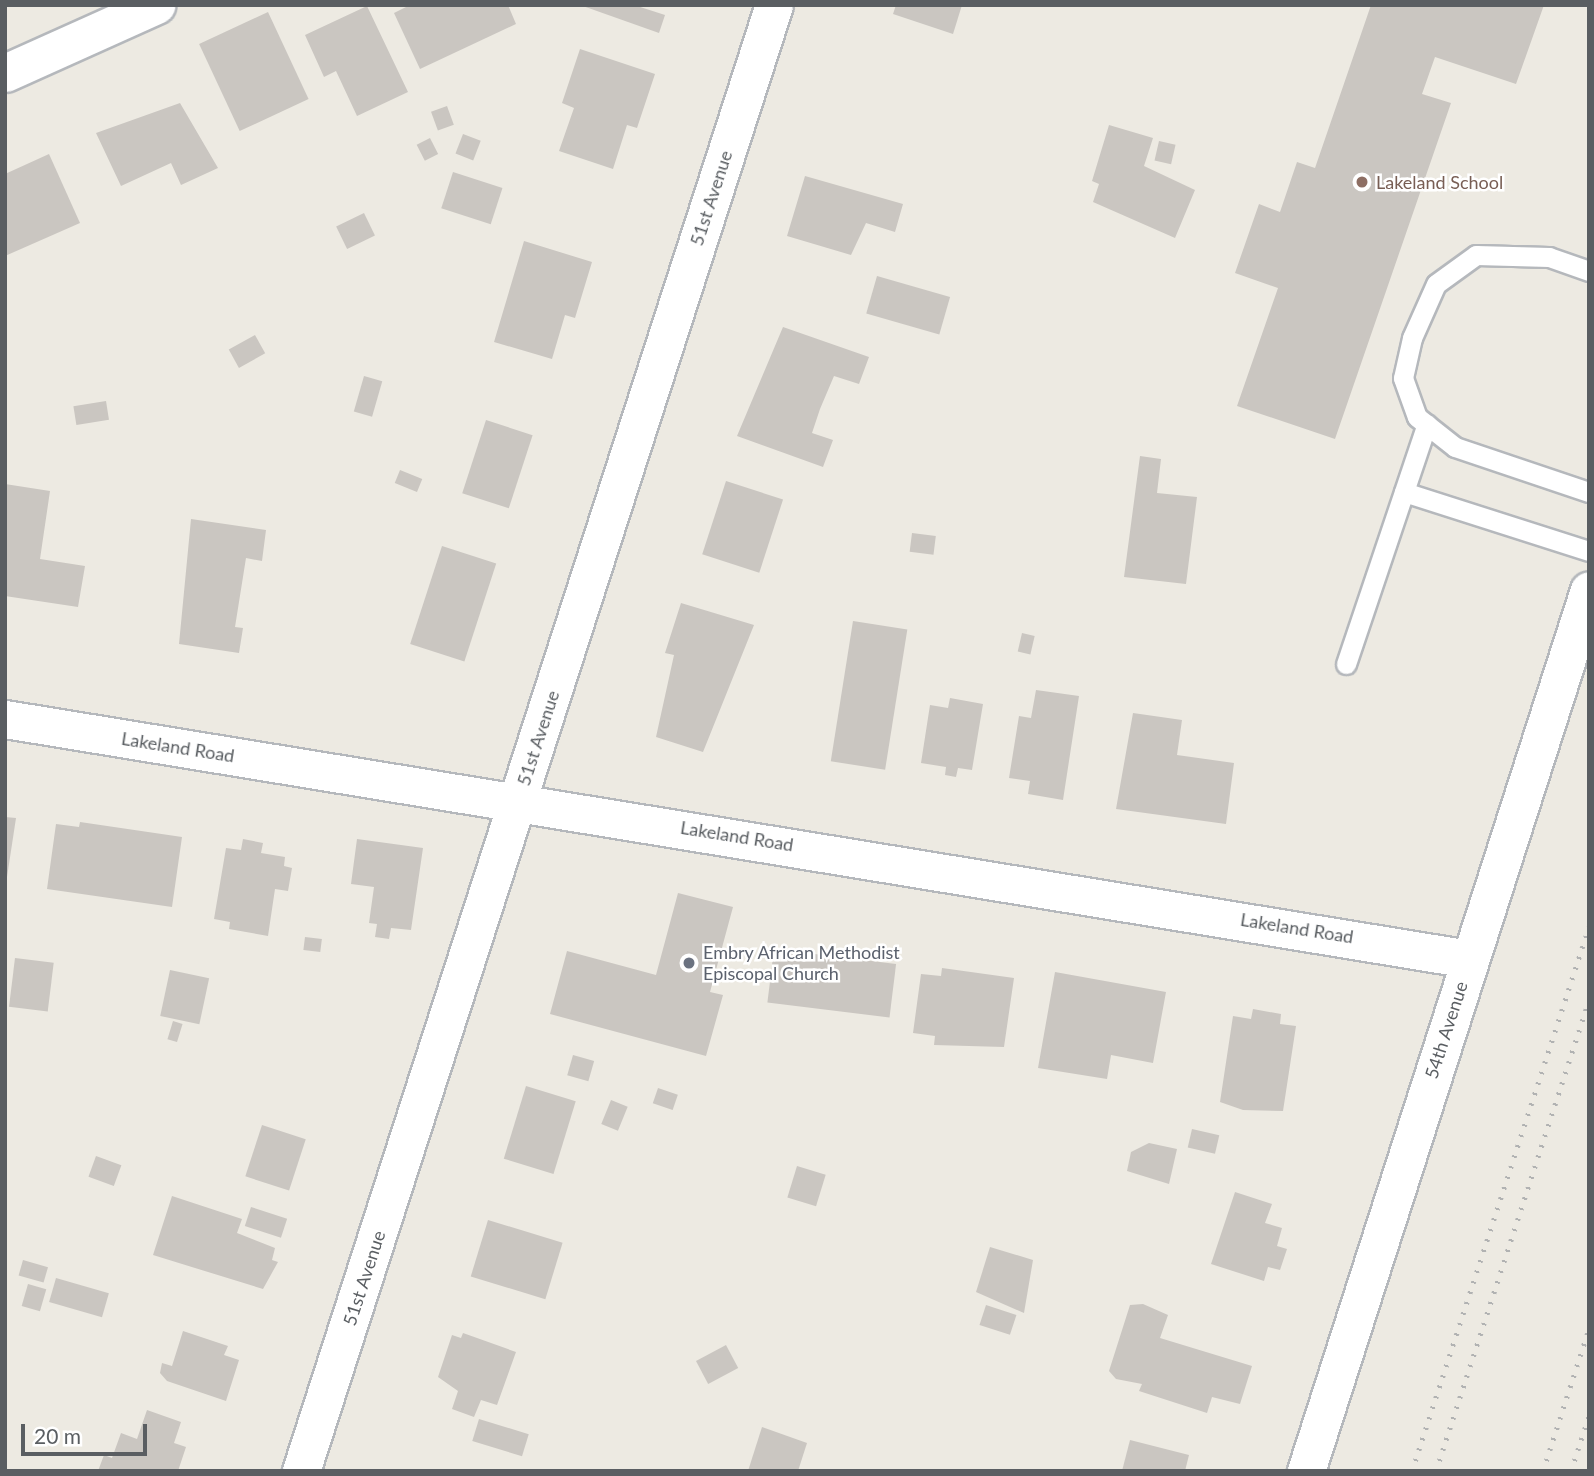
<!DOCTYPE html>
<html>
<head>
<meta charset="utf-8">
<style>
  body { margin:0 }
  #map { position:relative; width:1594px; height:1476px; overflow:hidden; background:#edeae2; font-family:Lato,sans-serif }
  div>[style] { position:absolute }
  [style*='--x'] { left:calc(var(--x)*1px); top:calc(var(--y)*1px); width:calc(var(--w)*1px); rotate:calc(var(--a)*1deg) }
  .building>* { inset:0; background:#cac6c1; transform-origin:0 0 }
  .roads { filter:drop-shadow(2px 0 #b5b8bc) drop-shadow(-2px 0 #b5b8bc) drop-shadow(0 2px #b5b8bc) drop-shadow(0 -2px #b5b8bc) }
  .lane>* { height:19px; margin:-9.5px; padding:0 9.5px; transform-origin:9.5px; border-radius:9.5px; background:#fff }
  .street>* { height:37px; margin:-18.5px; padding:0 18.5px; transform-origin:18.5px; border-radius:18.5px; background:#fff }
  .rail>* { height:5px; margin-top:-2.5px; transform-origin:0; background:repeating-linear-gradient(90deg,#b1b2b2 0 2px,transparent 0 11px) }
  .dots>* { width:19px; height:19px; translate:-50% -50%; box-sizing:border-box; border:4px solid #fff; border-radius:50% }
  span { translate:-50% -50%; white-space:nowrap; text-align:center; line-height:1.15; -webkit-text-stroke:5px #fff; paint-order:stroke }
  .education-label { font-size:18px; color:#785e54 }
  .left { translate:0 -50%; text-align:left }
  .street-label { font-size:18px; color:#5a5e62 }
  .worship-label { font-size:18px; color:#5b616d }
  .frame { position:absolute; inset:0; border:7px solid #5a5e62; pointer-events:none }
  .scale { position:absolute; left:21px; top:1424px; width:126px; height:32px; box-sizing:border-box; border:4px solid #5a5e62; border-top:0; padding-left:9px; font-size:21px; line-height:24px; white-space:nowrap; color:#5a5e62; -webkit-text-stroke:5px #fff; paint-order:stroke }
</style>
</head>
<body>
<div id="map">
  <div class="building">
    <i style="clip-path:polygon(410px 5px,508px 5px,516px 24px,420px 69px,394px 13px)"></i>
    <i style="clip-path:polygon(580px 5px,634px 5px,665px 15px,659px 33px)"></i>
    <i style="clip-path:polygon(896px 5px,962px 5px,953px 34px,893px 14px)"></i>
    <i style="clip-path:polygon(1371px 5px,1544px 5px,1516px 84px,1435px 57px,1422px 94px,1451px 103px,1335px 439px,1237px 406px,1278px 288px,1235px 273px,1259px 204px,1280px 212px,1297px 162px,1315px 168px)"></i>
    <i style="clip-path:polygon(367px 6px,408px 92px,357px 116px,336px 71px,324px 77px,305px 35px)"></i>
    <i style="left:268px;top:12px;width:96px;height:76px;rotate:65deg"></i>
    <i style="clip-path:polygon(580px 49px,655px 74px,637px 128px,627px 125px,613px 169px,559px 151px,574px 108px,562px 103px)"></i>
    <i style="clip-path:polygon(180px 103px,218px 168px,181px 185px,171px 163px,121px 186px,96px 133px)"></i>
    <i style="left:447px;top:106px;width:20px;height:17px;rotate:70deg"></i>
    <i style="clip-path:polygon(1109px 125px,1153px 138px,1144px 166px,1195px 190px,1175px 238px,1093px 202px,1099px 184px,1092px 181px)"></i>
    <i style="left:463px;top:134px;width:19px;height:21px;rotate:21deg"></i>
    <i style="left:430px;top:138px;width:18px;height:15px;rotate:63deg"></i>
    <i style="left:1159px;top:141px;width:17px;height:20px;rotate:13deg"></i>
    <i style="clip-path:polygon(49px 154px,80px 223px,5px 256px,5px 174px)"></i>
    <i style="left:453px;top:172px;width:52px;height:38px;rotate:18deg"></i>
    <i style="clip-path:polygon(805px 176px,903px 204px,895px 232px,866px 223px,851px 255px,787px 236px)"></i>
    <i style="left:364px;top:213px;width:25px;height:31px;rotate:64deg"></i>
    <i style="clip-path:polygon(524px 241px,592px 262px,575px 318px,565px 315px,552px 359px,494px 342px)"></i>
    <i style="left:877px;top:276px;width:76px;height:39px;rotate:16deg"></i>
    <i style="clip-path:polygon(783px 327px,869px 357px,859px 384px,834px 376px,820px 409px,812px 433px,833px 440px,823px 467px,737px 436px)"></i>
    <i style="left:255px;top:335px;width:21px;height:30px;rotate:61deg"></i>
    <i style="left:364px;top:376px;width:19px;height:37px;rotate:16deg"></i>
    <i style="left:106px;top:401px;width:19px;height:33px;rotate:81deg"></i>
    <i style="left:486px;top:420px;width:49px;height:77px;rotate:18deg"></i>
    <i style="clip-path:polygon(1140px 456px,1161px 459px,1157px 493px,1197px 497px,1186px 584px,1124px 577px)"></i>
    <i style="left:400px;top:470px;width:24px;height:14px;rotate:22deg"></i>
    <i style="left:726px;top:481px;width:60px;height:77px;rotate:18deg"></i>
    <i style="clip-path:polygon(5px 484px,50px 491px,40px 559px,85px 566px,78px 607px,5px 596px)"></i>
    <i style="clip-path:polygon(191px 519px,266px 530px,262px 561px,246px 558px,235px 627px,243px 628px,239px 653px,179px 644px)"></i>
    <i style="left:912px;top:533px;width:24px;height:19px;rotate:7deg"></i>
    <i style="left:442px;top:546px;width:57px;height:103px;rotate:18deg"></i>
    <i style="clip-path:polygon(681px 603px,754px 625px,703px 752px,656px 737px,674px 655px,665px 653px)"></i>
    <i style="left:853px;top:621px;width:55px;height:142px;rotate:9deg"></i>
    <i style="left:1022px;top:633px;width:13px;height:19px;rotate:13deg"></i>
    <i style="clip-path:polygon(1036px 690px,1079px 696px,1063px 800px,1028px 794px,1030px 781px,1009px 778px,1019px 716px,1031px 718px)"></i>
    <i style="clip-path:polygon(950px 698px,983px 704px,972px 770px,958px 768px,956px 777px,945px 775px,946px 767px,921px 763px,930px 705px,948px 708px)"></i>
    <i style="clip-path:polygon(1133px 713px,1182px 720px,1177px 755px,1234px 763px,1226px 824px,1116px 809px)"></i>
    <i style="clip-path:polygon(5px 817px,16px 818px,7px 877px,5px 877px)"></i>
    <i style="clip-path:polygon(80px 822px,182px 837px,172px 907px,47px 889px,56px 824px,79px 827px)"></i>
    <i style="clip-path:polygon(243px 839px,263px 843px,261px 853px,285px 857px,284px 866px,292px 868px,288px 891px,275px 889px,268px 936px,229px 929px,230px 922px,214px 919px,226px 848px,241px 850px)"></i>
    <i style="clip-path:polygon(357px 839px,423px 848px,411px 930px,391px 928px,389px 939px,375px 937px,377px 924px,369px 923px,374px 887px,351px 884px)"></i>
    <i style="clip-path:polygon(678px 893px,733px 907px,710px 992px,723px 995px,706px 1056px,550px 1014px,567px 951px,656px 975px)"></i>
    <i style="left:305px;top:937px;width:17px;height:13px;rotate:7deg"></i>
    <i style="left:774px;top:949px;width:123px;height:54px;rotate:7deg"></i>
    <i style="left:15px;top:958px;width:39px;height:49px;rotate:7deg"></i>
    <i style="clip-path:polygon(942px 968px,1014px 978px,1004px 1047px,934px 1045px,935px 1036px,913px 1033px,921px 974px,941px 976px)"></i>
    <i style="left:170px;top:970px;width:40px;height:47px;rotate:12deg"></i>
    <i style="clip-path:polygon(1055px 972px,1166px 992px,1153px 1063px,1111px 1055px,1107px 1079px,1038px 1068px)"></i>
    <i style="clip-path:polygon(1253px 1009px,1281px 1014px,1280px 1024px,1296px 1026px,1283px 1111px,1243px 1110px,1220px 1102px,1233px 1016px,1251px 1019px)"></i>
    <i style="left:173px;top:1021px;width:10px;height:19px;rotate:17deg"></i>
    <i style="left:573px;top:1055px;width:22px;height:21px;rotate:16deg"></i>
    <i style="left:526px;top:1086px;width:52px;height:76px;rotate:17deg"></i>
    <i style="left:658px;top:1088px;width:21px;height:16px;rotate:19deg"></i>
    <i style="left:611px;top:1100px;width:18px;height:26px;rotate:22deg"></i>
    <i style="left:262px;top:1125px;width:46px;height:54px;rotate:18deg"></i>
    <i style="left:1192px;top:1129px;width:28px;height:19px;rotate:13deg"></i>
    <i style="clip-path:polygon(1149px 1143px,1177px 1149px,1169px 1184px,1127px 1171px,1131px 1152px)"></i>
    <i style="left:96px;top:1156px;width:27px;height:22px;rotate:20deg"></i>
    <i style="left:797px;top:1166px;width:30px;height:33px;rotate:17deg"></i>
    <i style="clip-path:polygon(1235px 1192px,1272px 1204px,1265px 1223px,1282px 1228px,1277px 1246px,1287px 1249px,1280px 1270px,1268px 1267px,1264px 1281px,1211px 1264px)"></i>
    <i style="clip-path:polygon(172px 1196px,242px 1219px,237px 1233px,275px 1248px,272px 1260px,278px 1262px,263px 1289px,153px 1255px)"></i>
    <i style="left:251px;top:1207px;width:38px;height:20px;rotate:18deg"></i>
    <i style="left:488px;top:1220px;width:78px;height:59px;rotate:17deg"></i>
    <i style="clip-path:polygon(990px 1247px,1033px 1260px,1024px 1313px,976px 1292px)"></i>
    <i style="left:23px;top:1260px;width:26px;height:16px;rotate:16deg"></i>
    <i style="left:56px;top:1278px;width:55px;height:25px;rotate:16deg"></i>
    <i style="left:28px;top:1284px;width:19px;height:23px;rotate:16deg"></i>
    <i style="clip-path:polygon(1143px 1304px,1168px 1315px,1160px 1338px,1252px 1366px,1240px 1404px,1212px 1397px,1207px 1413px,1139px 1391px,1142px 1384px,1116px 1379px,1109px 1371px,1130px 1305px)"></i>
    <i style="left:986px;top:1305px;width:32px;height:21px;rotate:18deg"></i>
    <i style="clip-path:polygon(183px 1331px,228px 1346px,224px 1355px,239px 1360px,226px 1401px,167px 1381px,160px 1373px,162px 1363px,172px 1366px)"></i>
    <i style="clip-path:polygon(463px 1333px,516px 1352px,497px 1405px,481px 1400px,474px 1417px,452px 1409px,458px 1391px,438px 1377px,452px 1335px,461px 1338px)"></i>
    <i style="left:726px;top:1345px;width:26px;height:34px;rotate:62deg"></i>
    <i style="clip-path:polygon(147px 1410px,181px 1422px,174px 1443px,186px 1447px,178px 1471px,98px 1471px,104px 1455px,112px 1458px,121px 1433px,137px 1439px)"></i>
    <i style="left:479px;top:1419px;width:52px;height:23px;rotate:17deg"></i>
    <i style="clip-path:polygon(762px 1427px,807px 1443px,798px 1471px,748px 1471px)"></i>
    <i style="clip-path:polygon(1130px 1440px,1189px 1455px,1185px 1471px,1122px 1471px)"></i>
  </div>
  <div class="roads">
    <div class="lane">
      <i style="--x:1589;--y:271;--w:42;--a:-160.7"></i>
      <i style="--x:1549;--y:257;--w:73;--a:-178.4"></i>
      <i style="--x:1476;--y:255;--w:49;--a:144.1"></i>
      <i style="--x:1436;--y:284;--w:59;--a:114"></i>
      <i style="--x:1412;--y:338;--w:41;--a:102.7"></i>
      <i style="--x:1403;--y:378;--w:41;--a:70.3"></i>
      <i style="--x:1417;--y:417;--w:48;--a:38.3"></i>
      <i style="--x:1455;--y:447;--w:141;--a:18.6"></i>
      <i style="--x:1404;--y:492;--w:194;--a:17.7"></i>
      <i style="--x:1346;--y:664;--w:253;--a:-71.4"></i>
    </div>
    <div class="street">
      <i style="--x:5;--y:73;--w:166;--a:-24.2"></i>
      <i style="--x:5;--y:719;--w:1484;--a:9.31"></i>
      <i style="--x:301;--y:1471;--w:1540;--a:-72.12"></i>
      <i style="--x:1306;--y:1471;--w:925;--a:-72.19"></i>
    </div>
  </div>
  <div class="rail">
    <i style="--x:1412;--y:1471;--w:572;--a:-71.98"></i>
    <i style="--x:1436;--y:1471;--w:495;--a:-72"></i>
    <i style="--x:1543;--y:1471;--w:149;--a:-72.1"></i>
    <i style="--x:1571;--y:1471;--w:58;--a:-71.9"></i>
  </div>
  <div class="dots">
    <i style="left:1362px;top:182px;background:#8d6e63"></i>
    <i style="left:689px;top:963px;background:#6b7280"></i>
  </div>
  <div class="education-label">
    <span class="left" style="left:1376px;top:182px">Lakeland School</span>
  </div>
  <div class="street-label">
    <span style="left:711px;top:198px;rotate:-72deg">51st Avenue</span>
    <span style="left:538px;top:738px;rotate:-72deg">51st Avenue</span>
    <span style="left:178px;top:747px;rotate:9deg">Lakeland Road</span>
    <span style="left:737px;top:836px;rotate:9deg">Lakeland Road</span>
    <span style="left:1297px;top:928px;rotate:9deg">Lakeland Road</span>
    <span style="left:1446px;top:1030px;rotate:-72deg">54th Avenue</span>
    <span style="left:364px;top:1278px;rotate:-72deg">51st Avenue</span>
  </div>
  <div class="worship-label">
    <span class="left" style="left:703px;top:963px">Embry African Methodist<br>Episcopal Church</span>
  </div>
  <div class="frame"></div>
  <div class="scale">20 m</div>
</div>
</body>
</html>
